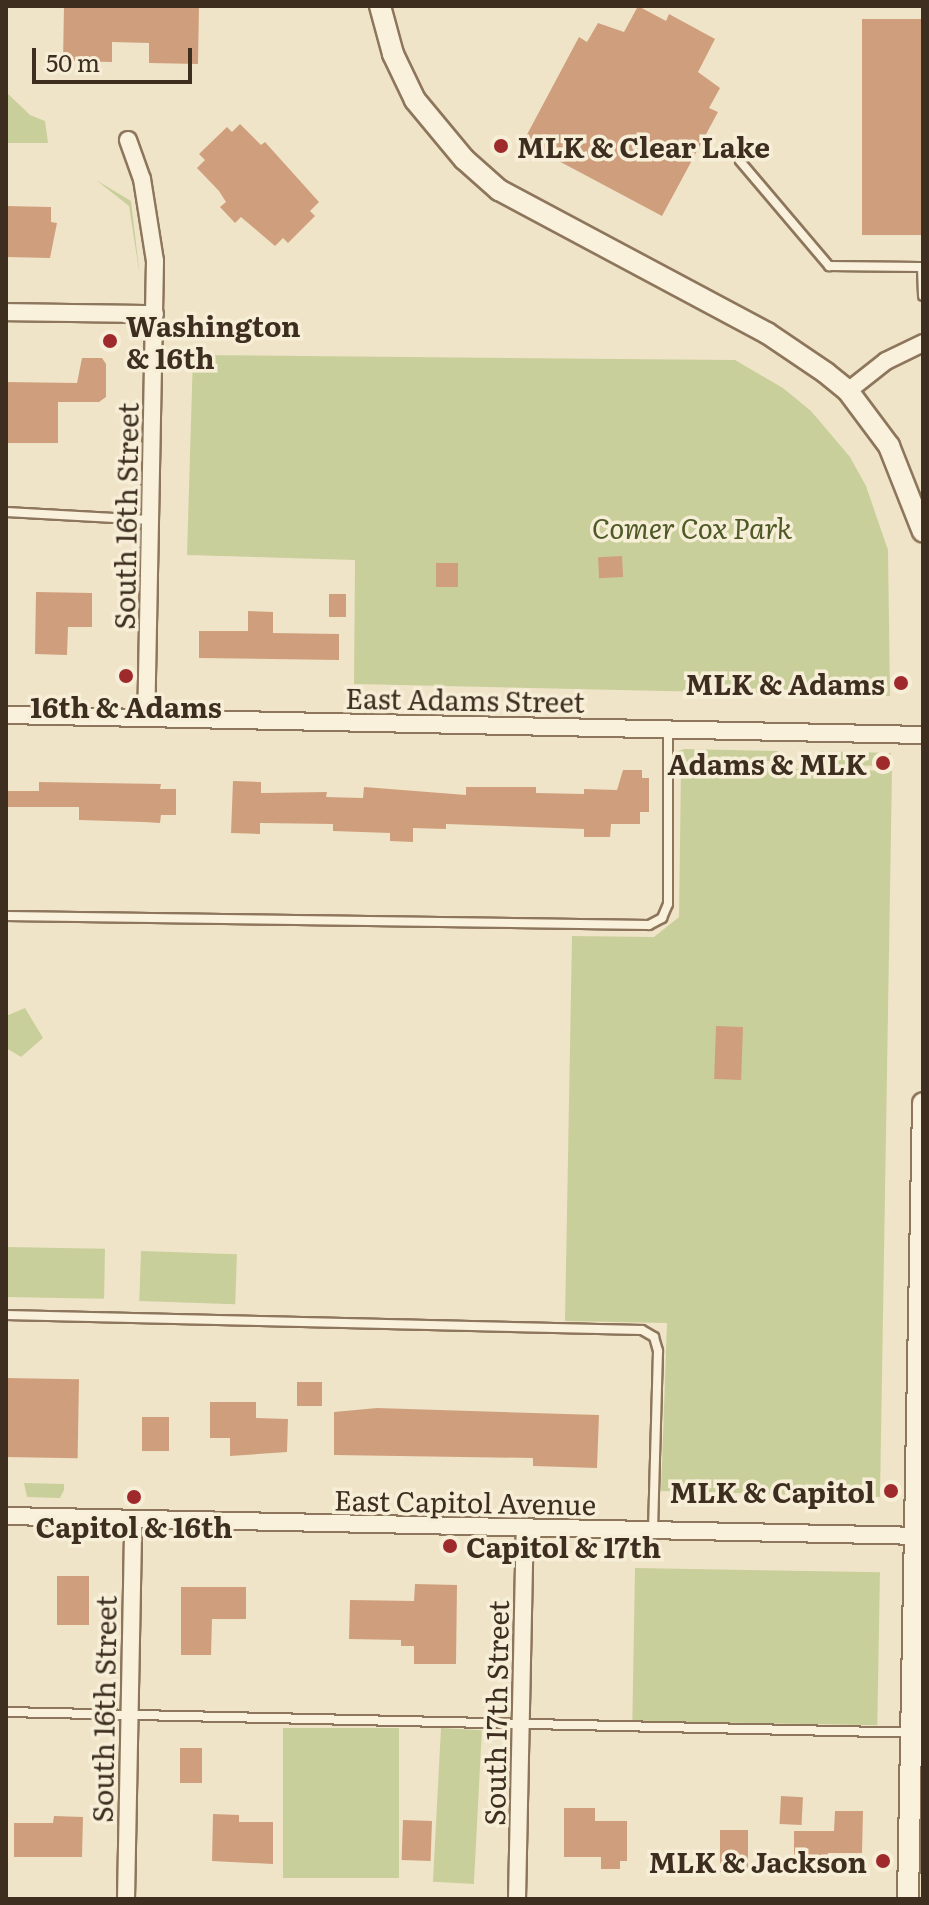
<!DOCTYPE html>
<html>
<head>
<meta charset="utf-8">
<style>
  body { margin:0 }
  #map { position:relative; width:929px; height:1905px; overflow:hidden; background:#f0e4c8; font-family:Literata,serif }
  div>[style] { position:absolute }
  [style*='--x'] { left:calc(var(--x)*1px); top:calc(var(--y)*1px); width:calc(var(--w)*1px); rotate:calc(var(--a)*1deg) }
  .green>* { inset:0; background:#c9cf9b; transform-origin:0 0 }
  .building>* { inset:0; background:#cf9f7d; transform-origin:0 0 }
  .roads { filter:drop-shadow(2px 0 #8d765c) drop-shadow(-2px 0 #8d765c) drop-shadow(0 2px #8d765c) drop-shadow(0 -2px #8d765c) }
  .service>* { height:8px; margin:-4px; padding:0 4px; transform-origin:4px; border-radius:4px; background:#faf1dc }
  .minor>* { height:16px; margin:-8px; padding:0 8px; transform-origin:8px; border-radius:8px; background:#faf1dc }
  .tertiary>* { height:20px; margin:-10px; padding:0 10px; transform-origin:10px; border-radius:10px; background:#faf1dc }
  .dots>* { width:22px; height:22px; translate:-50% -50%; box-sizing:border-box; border:4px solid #f7eed8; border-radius:50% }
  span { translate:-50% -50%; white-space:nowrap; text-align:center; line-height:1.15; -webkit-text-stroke:7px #f7eed8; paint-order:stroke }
  .poi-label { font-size:28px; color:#3d2e20; font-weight:700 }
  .left { translate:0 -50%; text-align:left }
  .right { translate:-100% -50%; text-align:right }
  .street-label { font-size:28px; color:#3d2e20 }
  .park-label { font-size:28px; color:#4d5a26; font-style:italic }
  .frame { position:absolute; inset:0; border:8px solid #3d2e20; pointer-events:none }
  .scale { position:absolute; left:32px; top:48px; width:160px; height:36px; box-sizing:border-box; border:4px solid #3d2e20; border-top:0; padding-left:10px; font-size:24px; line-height:28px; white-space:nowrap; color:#3d2e20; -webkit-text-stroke:6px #f7eed8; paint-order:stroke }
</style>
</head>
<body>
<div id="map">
  <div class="green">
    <i style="clip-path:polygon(6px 92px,30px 115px,45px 121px,48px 143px,6px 143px)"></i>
    <i style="clip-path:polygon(96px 180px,131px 201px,140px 277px,129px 206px)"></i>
    <i style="clip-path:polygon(193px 355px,735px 360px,783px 388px,811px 411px,850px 457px,866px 486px,888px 550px,890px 696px,354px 684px,355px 560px,187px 555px)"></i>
    <i style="clip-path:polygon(684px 749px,778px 751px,787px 761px,674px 762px,676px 752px)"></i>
    <i style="clip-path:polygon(821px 751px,891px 753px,890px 766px,812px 765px,813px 756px)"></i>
    <i style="clip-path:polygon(681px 766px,892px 771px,880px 1497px,661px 1491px,667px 1323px,565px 1321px,572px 936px,654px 937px,679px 917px)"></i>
    <i style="clip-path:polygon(25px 1008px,43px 1038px,21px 1057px,6px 1048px,6px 1016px)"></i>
    <i style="left:6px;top:1247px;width:99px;height:50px;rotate:1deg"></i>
    <i style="left:141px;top:1251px;width:96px;height:50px;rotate:2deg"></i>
    <i style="clip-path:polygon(24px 1483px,64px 1484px,64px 1490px,60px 1498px,27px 1497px)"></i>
    <i style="left:635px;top:1568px;width:245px;height:153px;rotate:1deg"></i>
    <i style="left:283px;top:1728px;width:116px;height:150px"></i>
    <i style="left:441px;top:1728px;width:41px;height:154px;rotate:3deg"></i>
  </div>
  <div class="building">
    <i style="clip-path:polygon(64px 6px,199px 6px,198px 64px,149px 63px,149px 43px,112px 42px,112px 62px,63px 61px)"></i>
    <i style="clip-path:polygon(638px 6px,666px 21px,669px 14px,715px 39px,698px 72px,720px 88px,709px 108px,718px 112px,662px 216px,523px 142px,579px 37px,587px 42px,598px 23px,624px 32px)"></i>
    <i style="left:923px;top:19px;width:216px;height:61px;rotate:90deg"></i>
    <i style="clip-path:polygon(240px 124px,261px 145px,265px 142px,319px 202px,310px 211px,315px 216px,288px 243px,283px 238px,275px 246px,241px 217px,235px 223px,220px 207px,226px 202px,219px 191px,197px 168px,205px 160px,199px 154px,227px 127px,232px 132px)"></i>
    <i style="clip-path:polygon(6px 206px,51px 207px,51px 222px,57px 223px,50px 258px,6px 257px)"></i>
    <i style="clip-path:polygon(82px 358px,102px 358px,106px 364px,106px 397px,99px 402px,58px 402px,58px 443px,6px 443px,6px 382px,77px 383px)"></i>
    <i style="left:622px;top:556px;width:21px;height:24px;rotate:87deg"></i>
    <i style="left:436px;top:563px;width:22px;height:24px"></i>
    <i style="clip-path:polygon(36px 592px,92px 593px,92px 627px,68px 627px,67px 655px,35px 654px)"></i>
    <i style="left:329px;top:594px;width:17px;height:23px"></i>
    <i style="clip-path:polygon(248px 611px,273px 612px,273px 633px,339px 634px,339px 660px,199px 658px,199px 631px,248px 631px)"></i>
    <i style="clip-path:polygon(623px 770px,642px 770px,642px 778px,649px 778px,649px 812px,640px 812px,640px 824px,611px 824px,610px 837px,584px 837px,584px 829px,446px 824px,446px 829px,413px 828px,413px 842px,390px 841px,390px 833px,333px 831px,333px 824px,260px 823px,260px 834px,231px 833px,233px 781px,261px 782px,261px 793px,327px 792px,326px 797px,363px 798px,364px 787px,466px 795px,466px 787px,536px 787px,536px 793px,584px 794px,584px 789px,617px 790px)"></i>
    <i style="clip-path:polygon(39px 782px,161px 784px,160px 789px,176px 789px,176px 815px,161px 815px,160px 823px,144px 822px,79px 820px,79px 807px,6px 807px,6px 791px,39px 791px)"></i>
    <i style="left:716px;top:1026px;width:27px;height:53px;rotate:2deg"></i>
    <i style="left:6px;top:1378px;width:73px;height:79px;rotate:1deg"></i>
    <i style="left:297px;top:1382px;width:25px;height:24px"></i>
    <i style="clip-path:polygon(210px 1402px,256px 1402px,256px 1418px,288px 1419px,287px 1452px,230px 1456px,230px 1438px,210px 1438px)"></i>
    <i style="clip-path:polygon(377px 1408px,599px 1415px,597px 1468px,533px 1466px,533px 1458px,334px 1455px,334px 1412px)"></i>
    <i style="left:142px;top:1417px;width:27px;height:34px"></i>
    <i style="left:57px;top:1576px;width:32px;height:49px"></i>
    <i style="clip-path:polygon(415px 1584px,457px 1585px,456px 1664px,414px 1664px,414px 1646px,401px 1646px,401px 1640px,349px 1639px,350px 1600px,414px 1601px)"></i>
    <i style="clip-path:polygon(181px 1587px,246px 1587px,246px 1619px,212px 1619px,211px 1655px,181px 1655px)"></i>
    <i style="left:180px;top:1748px;width:22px;height:35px"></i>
    <i style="left:781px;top:1796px;width:22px;height:28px;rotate:3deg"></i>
    <i style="clip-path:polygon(564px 1808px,595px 1808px,595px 1821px,627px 1821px,627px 1861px,620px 1861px,620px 1869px,601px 1869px,601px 1857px,564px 1857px)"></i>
    <i style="clip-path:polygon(835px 1811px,863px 1811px,862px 1853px,828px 1853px,828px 1873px,794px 1873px,794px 1831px,834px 1831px)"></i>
    <i style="clip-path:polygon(213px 1814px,239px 1815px,239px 1822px,273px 1822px,273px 1864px,212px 1861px)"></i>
    <i style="clip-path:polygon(54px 1816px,83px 1817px,82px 1857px,14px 1857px,14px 1823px,53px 1823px)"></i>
    <i style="left:403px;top:1820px;width:29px;height:40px;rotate:2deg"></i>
    <i style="left:720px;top:1830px;width:28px;height:42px"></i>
  </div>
  <div class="roads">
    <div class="service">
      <i style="--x:740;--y:161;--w:138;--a:49.7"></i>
      <i style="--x:829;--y:266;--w:91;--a:0.6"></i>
      <i style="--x:922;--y:267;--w:29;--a:88"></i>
      <i style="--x:6;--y:512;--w:145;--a:3.2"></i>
      <i style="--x:6;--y:916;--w:643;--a:0.8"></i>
      <i style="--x:649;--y:925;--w:15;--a:-28"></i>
      <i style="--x:662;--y:918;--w:15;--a:-67"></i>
      <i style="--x:668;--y:904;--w:174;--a:-90"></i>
      <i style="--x:6;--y:1315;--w:636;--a:1.35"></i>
      <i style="--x:642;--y:1330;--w:14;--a:30"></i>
      <i style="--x:654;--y:1337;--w:15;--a:74"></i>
      <i style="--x:658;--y:1351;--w:179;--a:91.6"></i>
      <i style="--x:6;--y:1712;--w:917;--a:1.31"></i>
    </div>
    <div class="minor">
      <i style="--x:128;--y:140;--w:41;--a:70.3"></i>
      <i style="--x:142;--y:179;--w:83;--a:81"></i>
      <i style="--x:155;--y:261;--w:457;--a:91.1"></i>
      <i style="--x:6;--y:312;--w:149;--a:0.8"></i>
      <i style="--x:848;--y:391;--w:48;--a:-38.3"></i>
      <i style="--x:886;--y:361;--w:41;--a:-25.9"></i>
      <i style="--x:6;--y:715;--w:917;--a:1.25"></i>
      <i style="--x:6;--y:1516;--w:917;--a:1.25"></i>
      <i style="--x:126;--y:1899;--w:380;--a:-88.9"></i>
      <i style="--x:517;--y:1899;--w:371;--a:-88.8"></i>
    </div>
    <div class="tertiary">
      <i style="--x:380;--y:6;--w:50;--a:74.8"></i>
      <i style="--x:393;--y:54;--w:51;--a:64.4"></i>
      <i style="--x:415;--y:100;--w:77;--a:50.3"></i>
      <i style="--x:464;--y:159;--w:47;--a:41.5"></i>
      <i style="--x:499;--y:190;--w:304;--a:28.1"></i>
      <i style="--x:767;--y:333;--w:71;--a:34.1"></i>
      <i style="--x:826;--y:373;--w:28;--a:39"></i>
      <i style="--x:848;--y:391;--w:69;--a:53.3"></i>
      <i style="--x:889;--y:446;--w:92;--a:68.4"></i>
      <i style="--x:908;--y:1899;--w:796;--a:-88.92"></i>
    </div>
  </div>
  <div class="dots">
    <i style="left:501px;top:146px;background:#9e2a2b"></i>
    <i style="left:110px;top:341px;background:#9e2a2b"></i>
    <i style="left:126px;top:676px;background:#9e2a2b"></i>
    <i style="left:901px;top:683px;background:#9e2a2b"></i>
    <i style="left:883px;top:763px;background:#9e2a2b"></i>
    <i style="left:891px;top:1491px;background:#9e2a2b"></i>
    <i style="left:134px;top:1497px;background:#9e2a2b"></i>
    <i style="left:450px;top:1546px;background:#9e2a2b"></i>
    <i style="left:883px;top:1861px;background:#9e2a2b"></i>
  </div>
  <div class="poi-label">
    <span class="left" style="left:517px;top:146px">MLK &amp; Clear Lake</span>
    <span class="left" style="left:126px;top:341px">Washington<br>&amp; 16th</span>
    <span class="right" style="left:885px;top:683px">MLK &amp; Adams</span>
    <span style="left:126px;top:706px">16th &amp; Adams</span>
    <span class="right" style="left:867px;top:763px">Adams &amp; MLK</span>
    <span class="right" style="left:875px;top:1491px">MLK &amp; Capitol</span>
    <span style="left:134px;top:1526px">Capitol &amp; 16th</span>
    <span class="left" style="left:466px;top:1546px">Capitol &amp; 17th</span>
    <span class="right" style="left:867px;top:1861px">MLK &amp; Jackson</span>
  </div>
  <div class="street-label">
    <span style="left:125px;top:516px;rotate:-89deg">South 16th Street</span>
    <span style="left:465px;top:699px;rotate:1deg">East Adams Street</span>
    <span style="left:465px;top:1501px;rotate:1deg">East Capitol Avenue</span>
    <span style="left:103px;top:1709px;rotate:-89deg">South 16th Street</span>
    <span style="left:495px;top:1713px;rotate:-89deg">South 17th Street</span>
  </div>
  <div class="park-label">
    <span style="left:692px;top:527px">Comer Cox Park</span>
  </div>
  <div class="frame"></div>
  <div class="scale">50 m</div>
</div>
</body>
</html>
